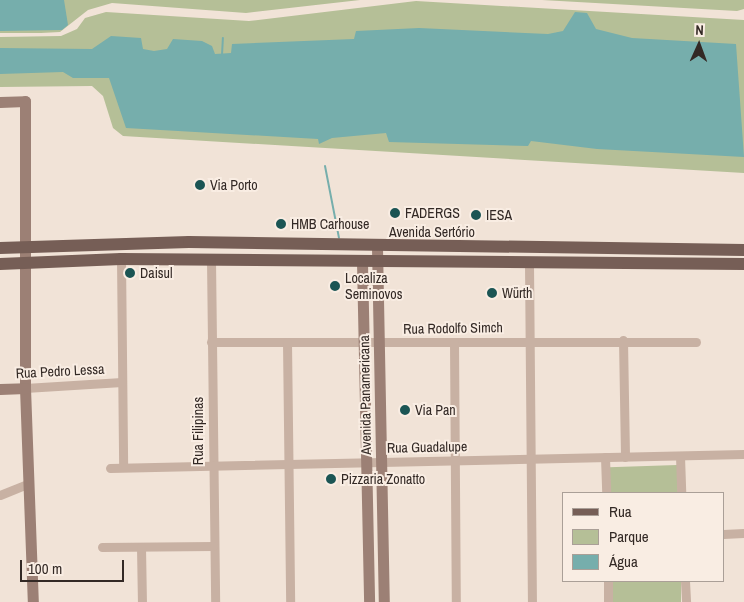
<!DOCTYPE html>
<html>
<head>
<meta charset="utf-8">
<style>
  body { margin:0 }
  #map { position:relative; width:744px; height:602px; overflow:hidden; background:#f1e3d7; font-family:"Archivo Narrow",sans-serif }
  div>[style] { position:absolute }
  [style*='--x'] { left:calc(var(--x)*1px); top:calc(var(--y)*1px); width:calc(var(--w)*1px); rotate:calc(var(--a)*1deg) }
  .green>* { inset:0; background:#b5bf97; transform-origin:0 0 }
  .water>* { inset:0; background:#76aeac }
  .stream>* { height:2px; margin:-1px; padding:0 1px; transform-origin:1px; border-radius:1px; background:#76aeac }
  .street>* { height:9px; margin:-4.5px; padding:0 4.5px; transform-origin:4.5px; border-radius:4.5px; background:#c8b1a3 }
  .secondary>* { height:11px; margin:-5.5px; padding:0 5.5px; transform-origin:5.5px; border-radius:5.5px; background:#9c8075 }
  .primary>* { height:12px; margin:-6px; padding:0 6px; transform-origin:6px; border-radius:6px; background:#765e56 }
  .dots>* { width:14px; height:14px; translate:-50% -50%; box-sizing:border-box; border:2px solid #f9ede3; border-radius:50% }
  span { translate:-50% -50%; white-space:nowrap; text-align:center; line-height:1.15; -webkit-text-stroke:4px #f9ede3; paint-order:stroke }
  .poi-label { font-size:14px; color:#332925 }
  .left { translate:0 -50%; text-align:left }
  .street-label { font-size:14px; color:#332925 }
  .legend { position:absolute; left:562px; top:492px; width:162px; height:90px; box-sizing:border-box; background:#f9ede3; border:1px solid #aa9f97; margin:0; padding:6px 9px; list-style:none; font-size:15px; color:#332925 }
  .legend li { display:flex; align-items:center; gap:10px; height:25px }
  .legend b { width:25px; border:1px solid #aa9f97 }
  .north { position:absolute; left:674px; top:20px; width:50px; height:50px; -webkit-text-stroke:4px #f9ede3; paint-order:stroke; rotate:2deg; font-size:14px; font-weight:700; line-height:20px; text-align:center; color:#332925 }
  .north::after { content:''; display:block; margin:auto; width:18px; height:22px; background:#332925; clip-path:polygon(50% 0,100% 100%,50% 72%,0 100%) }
  .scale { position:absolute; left:20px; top:560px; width:104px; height:22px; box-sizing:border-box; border:2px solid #332925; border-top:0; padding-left:6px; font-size:15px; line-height:18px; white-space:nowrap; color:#332925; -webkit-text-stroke:4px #f9ede3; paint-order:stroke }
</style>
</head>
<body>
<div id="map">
  <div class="green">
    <i style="clip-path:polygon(0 0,360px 0,246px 13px,112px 3px,88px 10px,60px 32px,41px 33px,0 33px)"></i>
    <i style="clip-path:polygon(542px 0,744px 0,744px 9px,737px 11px)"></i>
    <i style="clip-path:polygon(416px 1px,744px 20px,744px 173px,123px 136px,113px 128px,103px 96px,92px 86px,0 87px,0 37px,61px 36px,77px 29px,85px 18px,106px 12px,249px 21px)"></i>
    <i style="left:677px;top:465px;width:28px;height:68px;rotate:88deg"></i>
    <i style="left:612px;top:581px;width:69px;height:21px"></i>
  </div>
  <div class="water">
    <i style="clip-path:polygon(0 0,64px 0,68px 25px,62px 30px,0 31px)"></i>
    <i style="clip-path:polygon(575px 12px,587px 13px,596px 29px,632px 38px,736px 44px,744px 157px,597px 149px,531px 141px,528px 146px,389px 142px,386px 133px,332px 138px,319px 144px,318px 139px,126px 128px,109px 78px,73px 78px,63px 72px,0 74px,0 48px,92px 49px,111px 36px,141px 38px,143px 49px,154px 51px,167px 49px,173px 39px,202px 41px,212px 46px,215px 54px,231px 53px,232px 44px,354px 39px,356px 31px,419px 28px,548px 34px,563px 31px)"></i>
  </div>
  <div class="stream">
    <i style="--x:222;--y:55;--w:17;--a:-87"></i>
    <i style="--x:325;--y:166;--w:73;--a:79"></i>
  </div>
  <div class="street">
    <i style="--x:121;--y:259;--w:208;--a:89.4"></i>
    <i style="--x:211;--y:260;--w:342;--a:89.3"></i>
    <i style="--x:529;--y:264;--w:338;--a:89.5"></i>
    <i style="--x:623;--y:340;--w:117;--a:89"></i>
    <i style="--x:211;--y:342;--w:485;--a:0"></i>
    <i style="--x:287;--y:342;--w:260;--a:89.3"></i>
    <i style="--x:454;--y:342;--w:260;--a:89.6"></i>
    <i style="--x:25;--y:388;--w:97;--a:-3.5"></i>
    <i style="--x:680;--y:456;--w:37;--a:88"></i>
    <i style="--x:605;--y:457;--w:36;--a:88"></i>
    <i style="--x:110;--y:468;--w:634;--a:-1.27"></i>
    <i style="--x:0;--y:495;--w:29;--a:-22"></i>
    <i style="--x:723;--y:534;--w:21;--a:-3"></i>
    <i style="--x:102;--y:547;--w:111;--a:-0.5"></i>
    <i style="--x:141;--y:547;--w:55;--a:89"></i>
    <i style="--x:608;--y:581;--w:21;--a:90"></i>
    <i style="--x:685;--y:581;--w:21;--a:87"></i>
  </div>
  <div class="secondary">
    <i style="--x:0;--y:102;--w:25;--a:-2"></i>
    <i style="--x:25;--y:101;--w:287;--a:90"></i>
    <i style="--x:25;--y:388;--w:214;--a:87.9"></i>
    <i style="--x:377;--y:247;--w:355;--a:88.9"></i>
    <i style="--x:362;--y:262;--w:340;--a:88.8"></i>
    <i style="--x:0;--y:389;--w:25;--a:-2"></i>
  </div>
  <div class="primary">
    <i style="--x:0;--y:248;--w:189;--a:-1.8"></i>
    <i style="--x:189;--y:242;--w:555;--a:0.83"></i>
    <i style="--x:0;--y:264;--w:121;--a:-2.4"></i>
    <i style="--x:121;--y:259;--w:623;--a:0.46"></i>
  </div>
  <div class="dots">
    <i style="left:200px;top:185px;background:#1b5554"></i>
    <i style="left:395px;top:213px;background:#1b5554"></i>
    <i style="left:476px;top:215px;background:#1b5554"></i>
    <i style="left:281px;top:224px;background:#1b5554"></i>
    <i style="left:130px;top:273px;background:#1b5554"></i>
    <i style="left:335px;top:286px;background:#1b5554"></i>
    <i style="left:492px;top:293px;background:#1b5554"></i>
    <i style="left:405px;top:410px;background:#1b5554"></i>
    <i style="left:331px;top:479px;background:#1b5554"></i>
  </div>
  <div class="poi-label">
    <span class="left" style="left:210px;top:185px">Via Porto</span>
    <span class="left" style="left:405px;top:213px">FADERGS</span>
    <span class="left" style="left:486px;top:215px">IESA</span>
    <span class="left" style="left:291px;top:224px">HMB Carhouse</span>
    <span class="left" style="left:140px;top:273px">Daisul</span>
    <span class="left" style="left:345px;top:286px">Localiza<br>Seminovos</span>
    <span class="left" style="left:502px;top:293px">Würth</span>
    <span class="left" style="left:415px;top:410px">Via Pan</span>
    <span class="left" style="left:341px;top:479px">Pizzaria Zonatto</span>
  </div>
  <div class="street-label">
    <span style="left:432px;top:232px">Avenida Sertório</span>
    <span style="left:453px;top:328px;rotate:-1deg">Rua Rodolfo Simch</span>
    <span style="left:60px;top:371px;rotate:-3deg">Rua Pedro Lessa</span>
    <span style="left:365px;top:395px;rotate:-91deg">Avenida Panamericana</span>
    <span style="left:198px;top:431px;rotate:-90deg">Rua Filipinas</span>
    <span style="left:427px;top:447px;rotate:-1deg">Rua Guadalupe</span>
  </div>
  <ul class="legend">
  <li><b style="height:6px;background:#765e56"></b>Rua</li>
  <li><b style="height:14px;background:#b5bf97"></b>Parque</li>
  <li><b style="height:14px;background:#76aeac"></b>Água</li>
  </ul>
  <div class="north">N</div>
  <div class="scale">100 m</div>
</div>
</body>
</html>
